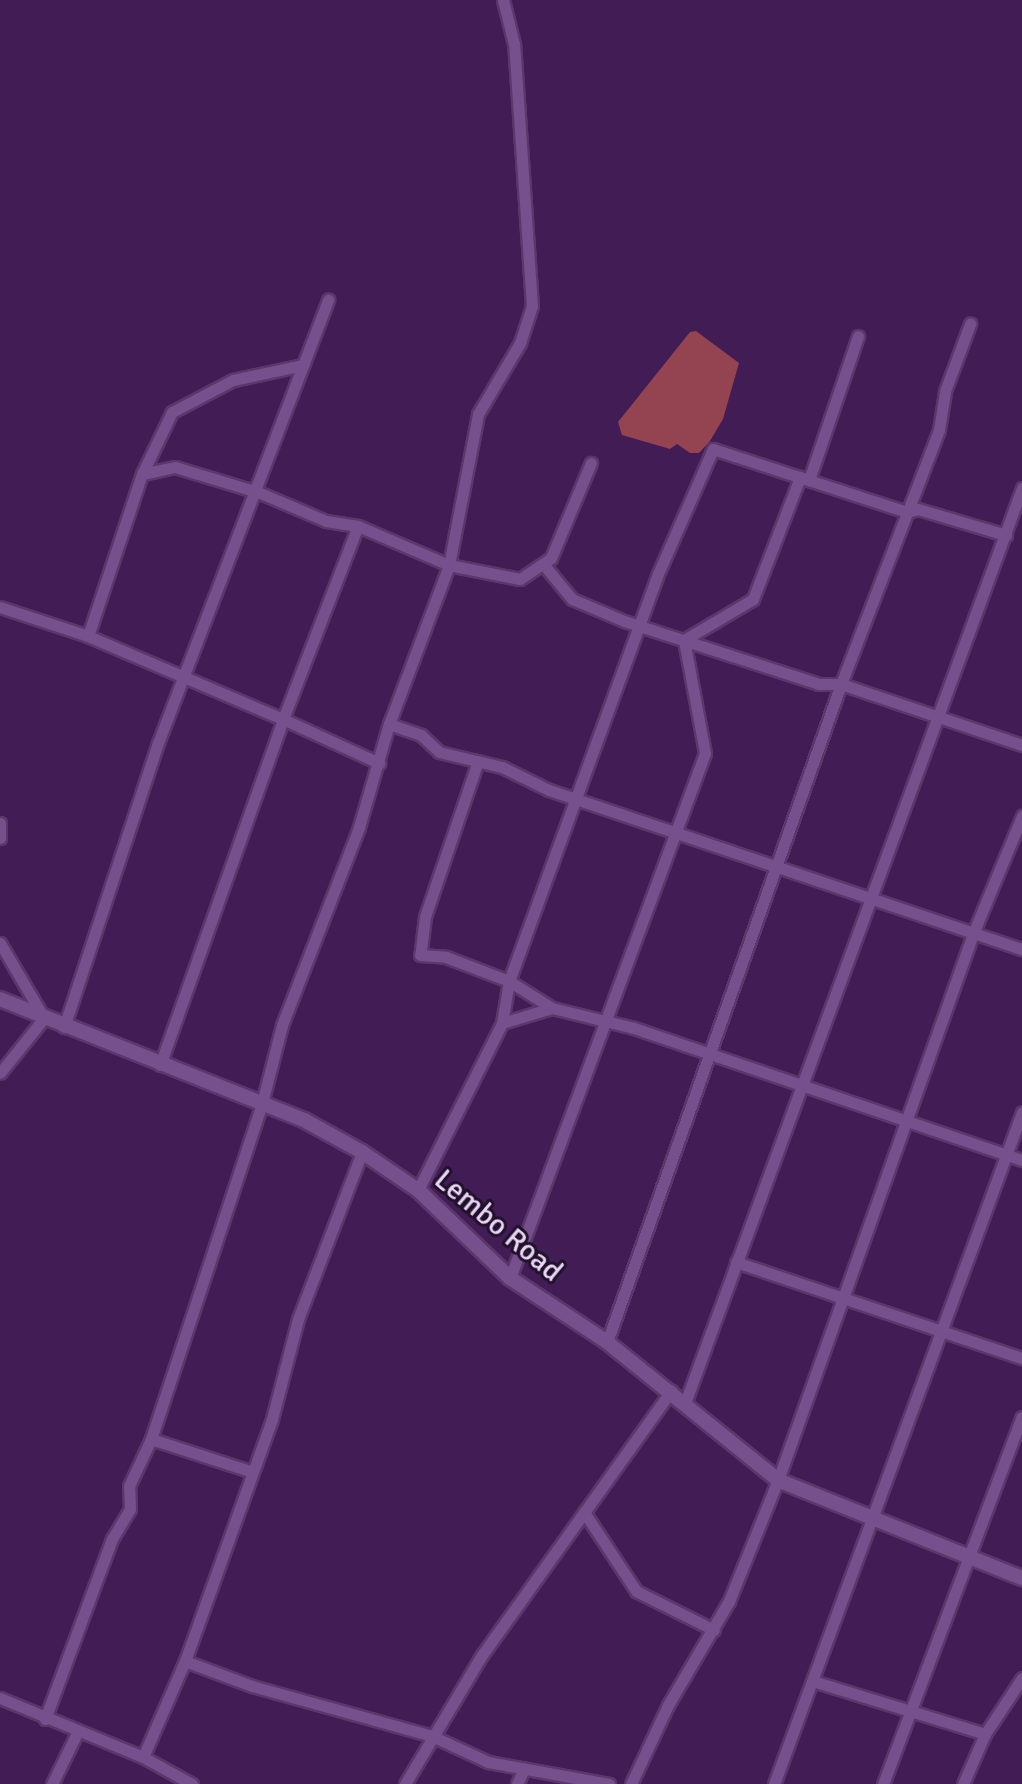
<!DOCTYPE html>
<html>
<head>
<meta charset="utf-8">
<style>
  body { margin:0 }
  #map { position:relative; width:1022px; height:1784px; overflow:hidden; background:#411c55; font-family:Signika,sans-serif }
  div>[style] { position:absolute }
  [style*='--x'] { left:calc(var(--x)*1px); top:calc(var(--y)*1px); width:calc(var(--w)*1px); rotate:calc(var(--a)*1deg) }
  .forest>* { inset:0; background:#934450 }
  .roads { filter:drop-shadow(2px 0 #5a386b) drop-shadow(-2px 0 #5a386b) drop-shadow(0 2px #5a386b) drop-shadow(0 -2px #5a386b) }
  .minor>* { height:11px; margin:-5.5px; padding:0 5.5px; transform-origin:5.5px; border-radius:5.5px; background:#76508d }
  .tertiary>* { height:14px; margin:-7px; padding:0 7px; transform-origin:7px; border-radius:7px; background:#76508d }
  span { translate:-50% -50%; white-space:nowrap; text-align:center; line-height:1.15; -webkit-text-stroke:6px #201029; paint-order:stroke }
  .street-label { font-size:30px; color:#ebd6f8 }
</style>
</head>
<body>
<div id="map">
  <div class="forest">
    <i style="clip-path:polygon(696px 331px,739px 363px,723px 419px,710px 441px,699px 453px,690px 453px,677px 444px,670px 449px,622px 435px,618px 422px,690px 332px)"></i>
  </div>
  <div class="roads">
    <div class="minor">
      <i style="--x:142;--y:474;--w:69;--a:-64.2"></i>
      <i style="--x:172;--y:412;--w:69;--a:-27.7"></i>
      <i style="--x:233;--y:380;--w:72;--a:-12.1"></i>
      <i style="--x:809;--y:480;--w:152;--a:-71.2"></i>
      <i style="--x:544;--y:565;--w:44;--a:50.5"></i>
      <i style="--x:572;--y:599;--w:56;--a:22.9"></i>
      <i style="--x:624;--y:621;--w:205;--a:17.9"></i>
      <i style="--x:819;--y:684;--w:22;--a:0"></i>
      <i style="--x:841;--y:684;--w:191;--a:18.6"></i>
      <i style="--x:0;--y:607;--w:93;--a:18.2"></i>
      <i style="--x:88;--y:636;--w:212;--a:23.1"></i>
      <i style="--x:283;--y:719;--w:207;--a:-68.8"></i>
      <i style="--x:88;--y:636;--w:171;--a:-71.6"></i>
      <i style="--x:142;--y:474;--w:34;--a:-12"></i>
      <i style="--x:175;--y:467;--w:87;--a:16.8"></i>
      <i style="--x:258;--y:492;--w:74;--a:23.1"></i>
      <i style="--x:326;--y:521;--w:32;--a:9"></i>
      <i style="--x:358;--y:526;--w:99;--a:23.2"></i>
      <i style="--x:449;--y:565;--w:72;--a:11.2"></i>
      <i style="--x:520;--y:579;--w:37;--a:-34"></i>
      <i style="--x:551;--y:558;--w:103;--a:-67.2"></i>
      <i style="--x:389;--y:724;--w:34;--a:19"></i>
      <i style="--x:421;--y:735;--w:25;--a:43"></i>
      <i style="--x:439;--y:752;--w:65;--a:13.4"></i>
      <i style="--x:502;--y:767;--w:52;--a:26.1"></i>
      <i style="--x:549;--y:790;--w:499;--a:18.6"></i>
      <i style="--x:478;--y:761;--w:165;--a:108.8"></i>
      <i style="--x:425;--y:917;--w:38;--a:97"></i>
      <i style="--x:420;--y:955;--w:26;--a:4"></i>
      <i style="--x:446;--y:957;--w:67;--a:20.9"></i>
      <i style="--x:509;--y:981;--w:51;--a:32.1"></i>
      <i style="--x:552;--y:1008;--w:84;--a:13.7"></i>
      <i style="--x:634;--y:1028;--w:410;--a:18.8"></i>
      <i style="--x:0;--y:823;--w:15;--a:90"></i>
      <i style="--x:0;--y:943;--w:87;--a:59.6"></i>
      <i style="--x:44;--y:1018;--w:70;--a:128.7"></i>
      <i style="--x:502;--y:1023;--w:52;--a:-16.7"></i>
      <i style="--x:64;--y:1027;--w:299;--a:-71.7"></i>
      <i style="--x:158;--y:743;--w:475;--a:-69"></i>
      <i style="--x:160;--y:1065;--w:367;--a:-70.4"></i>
      <i style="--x:283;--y:719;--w:106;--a:24.6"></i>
      <i style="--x:418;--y:1190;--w:187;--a:-63.3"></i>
      <i style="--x:502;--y:1023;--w:43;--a:-80.5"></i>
      <i style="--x:509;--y:981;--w:431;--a:-69.9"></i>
      <i style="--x:657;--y:576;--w:139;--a:-66.2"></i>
      <i style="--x:713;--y:449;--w:204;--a:18"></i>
      <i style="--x:907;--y:512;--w:11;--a:-15"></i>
      <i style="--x:918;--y:509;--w:92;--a:16.5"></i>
      <i style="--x:736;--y:1262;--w:302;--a:18.6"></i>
      <i style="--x:510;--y:1278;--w:560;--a:-69.62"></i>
      <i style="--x:705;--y:753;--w:115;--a:-100.5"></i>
      <i style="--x:684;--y:640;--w:80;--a:-30.7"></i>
      <i style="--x:753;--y:599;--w:131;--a:-68.9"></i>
      <i style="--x:607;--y:1342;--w:698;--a:-70.42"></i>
      <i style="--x:841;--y:684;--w:272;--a:-68.9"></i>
      <i style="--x:939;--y:430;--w:39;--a:-81"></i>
      <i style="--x:945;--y:391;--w:72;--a:-69.5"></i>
      <i style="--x:685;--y:1403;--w:975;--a:-69.78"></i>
      <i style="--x:151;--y:1439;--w:104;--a:17.9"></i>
      <i style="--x:584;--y:1512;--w:95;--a:56.6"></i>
      <i style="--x:636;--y:1591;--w:87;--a:26.6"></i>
      <i style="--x:185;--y:1661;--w:72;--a:20.5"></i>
      <i style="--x:252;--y:1686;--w:187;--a:15.5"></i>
      <i style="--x:432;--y:1736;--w:62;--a:24.9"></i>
      <i style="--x:488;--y:1762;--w:123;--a:10.3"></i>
      <i style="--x:813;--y:1681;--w:180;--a:17.1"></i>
      <i style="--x:0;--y:1698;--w:155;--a:22.4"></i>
      <i style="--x:143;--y:1757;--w:56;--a:28.9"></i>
      <i style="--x:45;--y:1719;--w:192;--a:-69.6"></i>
      <i style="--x:112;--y:1539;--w:35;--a:-59"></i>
      <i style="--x:130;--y:1509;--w:23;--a:-92"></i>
      <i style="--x:129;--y:1486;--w:52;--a:-64.9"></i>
      <i style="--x:151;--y:1439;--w:354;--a:-71.7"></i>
      <i style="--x:262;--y:1103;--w:81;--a:-75.6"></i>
      <i style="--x:282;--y:1025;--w:212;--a:-68.7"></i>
      <i style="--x:359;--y:827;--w:107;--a:-73.8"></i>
      <i style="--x:389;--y:724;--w:170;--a:-69.3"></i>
      <i style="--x:449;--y:565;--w:154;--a:-79.1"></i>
      <i style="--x:478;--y:414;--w:82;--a:-59.4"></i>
      <i style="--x:520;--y:343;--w:39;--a:-72"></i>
      <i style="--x:532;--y:306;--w:263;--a:-93.9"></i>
      <i style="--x:514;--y:44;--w:45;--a:-104"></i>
      <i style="--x:143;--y:1757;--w:105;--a:-66.4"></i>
      <i style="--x:185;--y:1661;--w:257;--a:-70.2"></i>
      <i style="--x:272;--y:1419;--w:103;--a:-75.4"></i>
      <i style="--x:298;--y:1319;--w:179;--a:-69"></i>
      <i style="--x:52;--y:1784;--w:57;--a:-63.9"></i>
      <i style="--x:405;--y:1784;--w:150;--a:-59.2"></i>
      <i style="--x:482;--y:1655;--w:325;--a:-54.4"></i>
      <i style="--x:517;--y:1784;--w:17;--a:-65"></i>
      <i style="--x:631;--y:1784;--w:87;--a:-64.9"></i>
      <i style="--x:668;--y:1705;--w:121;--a:-59.6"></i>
      <i style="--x:729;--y:1601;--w:131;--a:-68"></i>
      <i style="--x:778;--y:1480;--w:583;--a:-70.35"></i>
      <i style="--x:974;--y:931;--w:125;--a:-67.3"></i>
      <i style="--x:774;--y:1784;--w:716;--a:-69.74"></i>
      <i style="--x:883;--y:1784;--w:392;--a:-69.3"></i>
      <i style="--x:963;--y:1784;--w:55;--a:-66.3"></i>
      <i style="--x:985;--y:1734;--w:67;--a:-56.5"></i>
    </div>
    <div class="tertiary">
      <i style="--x:0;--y:999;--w:327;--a:21.7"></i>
      <i style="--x:304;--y:1120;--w:66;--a:28.9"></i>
      <i style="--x:362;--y:1152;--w:68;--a:34.2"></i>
      <i style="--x:418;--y:1190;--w:127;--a:43.7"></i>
      <i style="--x:510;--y:1278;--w:116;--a:33.4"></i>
      <i style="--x:607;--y:1342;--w:220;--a:38.9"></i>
      <i style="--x:778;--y:1480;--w:263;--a:21.9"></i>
    </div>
  </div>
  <div class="street-label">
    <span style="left:498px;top:1226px;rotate:40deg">Lembo Road</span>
  </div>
</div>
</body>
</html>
